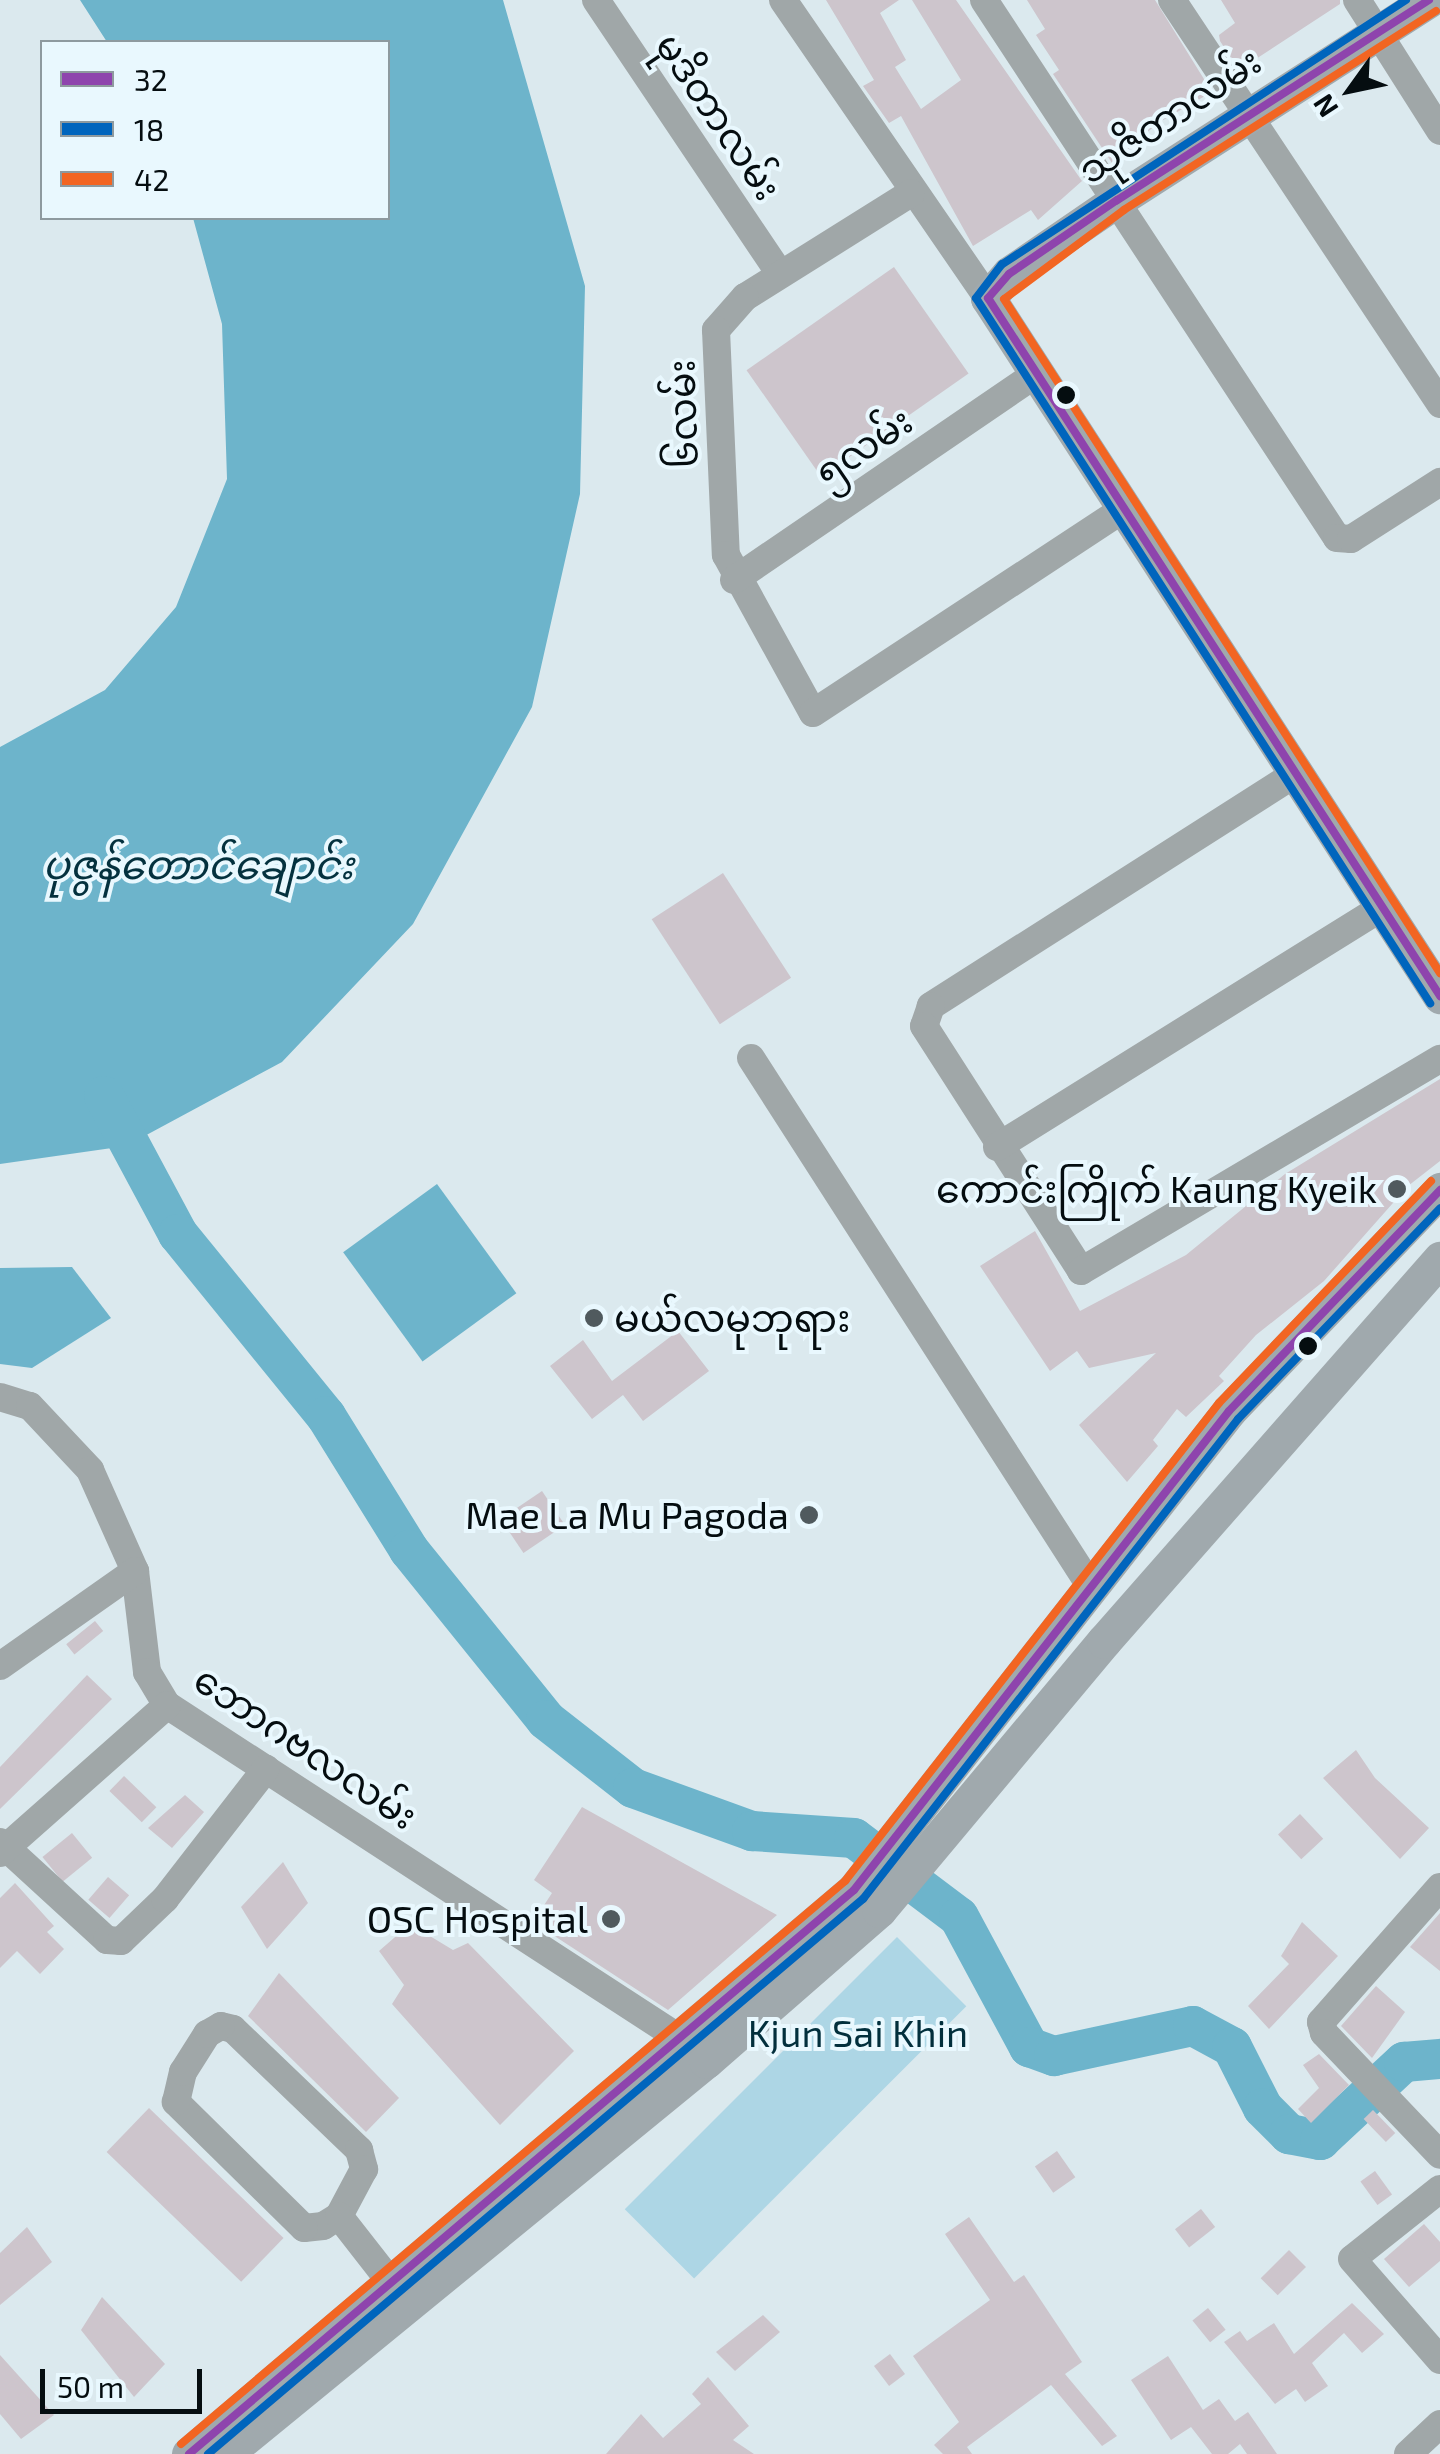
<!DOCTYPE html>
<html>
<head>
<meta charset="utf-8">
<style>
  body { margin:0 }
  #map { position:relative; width:1440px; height:2454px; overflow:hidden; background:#dbe9ee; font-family:"Exo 2","Noto Sans Myanmar",sans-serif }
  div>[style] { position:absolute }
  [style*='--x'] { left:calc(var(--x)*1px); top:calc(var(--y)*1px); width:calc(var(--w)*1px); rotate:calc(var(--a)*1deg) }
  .green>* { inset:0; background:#add6e5; transform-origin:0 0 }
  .water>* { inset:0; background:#6db4cb; transform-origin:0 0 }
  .river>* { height:40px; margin:-20px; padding:0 20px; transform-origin:20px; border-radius:20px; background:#6db4cb }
  .building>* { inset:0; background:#cdc5cc; transform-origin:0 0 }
  .minor>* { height:28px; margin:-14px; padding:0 14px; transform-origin:14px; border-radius:14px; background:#a0a7a8 }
  .major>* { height:35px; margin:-17.5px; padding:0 17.5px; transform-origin:17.5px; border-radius:17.5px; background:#a0a9ad }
  .bus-1>* { height:8px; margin:-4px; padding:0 4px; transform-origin:4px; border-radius:4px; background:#8e44ad }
  .bus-2>* { height:8px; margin:-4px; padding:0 4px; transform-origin:4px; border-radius:4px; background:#0065bd }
  .bus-3>* { height:8px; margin:-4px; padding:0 4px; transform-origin:4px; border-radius:4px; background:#f26522 }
  .dots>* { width:28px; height:28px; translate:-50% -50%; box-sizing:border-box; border:5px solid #e9f8fe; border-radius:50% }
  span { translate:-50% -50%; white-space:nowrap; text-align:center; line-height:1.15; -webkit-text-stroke:8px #e9f8fe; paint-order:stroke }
  .street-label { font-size:38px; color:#050d10 }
  .poi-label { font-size:38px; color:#050d10 }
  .right { translate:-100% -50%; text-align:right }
  .left { translate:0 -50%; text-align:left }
  .park-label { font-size:38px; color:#022f3c }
  .water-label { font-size:40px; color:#04313e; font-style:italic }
  .legend { position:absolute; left:40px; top:40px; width:350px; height:180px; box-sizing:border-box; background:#e9f8fe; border:2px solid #8e9a9f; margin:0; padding:12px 18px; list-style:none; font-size:30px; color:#050d10 }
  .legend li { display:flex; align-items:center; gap:20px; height:50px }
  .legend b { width:50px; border:2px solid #8e9a9f }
  .north { position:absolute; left:1300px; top:40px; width:100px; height:100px; -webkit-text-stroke:8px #e9f8fe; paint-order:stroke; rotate:237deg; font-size:28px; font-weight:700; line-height:40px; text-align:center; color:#050d10 }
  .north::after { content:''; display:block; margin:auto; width:35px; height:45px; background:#050d10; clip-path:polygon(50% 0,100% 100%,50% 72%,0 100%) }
  .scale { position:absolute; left:40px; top:2369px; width:162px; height:45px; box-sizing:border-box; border:5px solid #050d10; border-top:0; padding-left:12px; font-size:30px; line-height:35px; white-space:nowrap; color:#050d10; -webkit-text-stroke:8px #e9f8fe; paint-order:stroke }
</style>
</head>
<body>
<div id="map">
  <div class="green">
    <i style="left:897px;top:1937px;width:98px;height:385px;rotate:45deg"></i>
  </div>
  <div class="water">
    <i style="clip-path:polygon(80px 0,503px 0,585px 286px,580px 494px,532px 707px,413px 924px,282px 1062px,126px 1146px,0 1164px,0 747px,105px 690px,176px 607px,227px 479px,222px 324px,193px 218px,388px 218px,388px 42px,107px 42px)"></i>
    <i style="left:437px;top:1184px;width:135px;height:116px;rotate:54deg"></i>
    <i style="clip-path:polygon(72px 1267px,111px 1318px,32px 1368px,0 1364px,0 1268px)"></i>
  </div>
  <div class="river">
    <i style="--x:104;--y:1096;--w:157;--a:61.8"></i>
    <i style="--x:178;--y:1234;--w:235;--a:50.9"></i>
    <i style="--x:326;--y:1416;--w:158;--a:58.2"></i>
    <i style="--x:409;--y:1550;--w:218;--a:51.1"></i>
    <i style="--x:546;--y:1720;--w:110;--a:38"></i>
    <i style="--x:633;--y:1788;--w:127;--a:19.9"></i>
    <i style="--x:752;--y:1831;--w:102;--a:3.9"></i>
    <i style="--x:854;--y:1838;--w:131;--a:37"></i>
    <i style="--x:959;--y:1917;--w:148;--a:61.7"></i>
    <i style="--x:1029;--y:2047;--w:27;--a:20"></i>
    <i style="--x:1054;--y:2056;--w:142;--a:-12.2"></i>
    <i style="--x:1193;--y:2026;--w:44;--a:28.3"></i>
    <i style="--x:1232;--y:2047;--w:68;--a:63.1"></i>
    <i style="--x:1263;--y:2108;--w:37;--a:45"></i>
    <i style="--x:1289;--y:2134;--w:32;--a:11"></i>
    <i style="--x:1320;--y:2140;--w:115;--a:-42.9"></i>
    <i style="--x:1404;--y:2062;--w:36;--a:-5"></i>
  </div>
  <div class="building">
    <i style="clip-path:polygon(826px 0,899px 0,880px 13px,906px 60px,895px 67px,921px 109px,961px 80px,912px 0,956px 0,1082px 181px,1038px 220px,1031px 210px,973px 246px,901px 116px,889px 123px,863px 86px,874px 80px)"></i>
    <i style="clip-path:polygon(1027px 0,1155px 0,1212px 92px,1158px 123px,1112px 163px,1053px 74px,1059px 70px,1036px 35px,1045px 29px)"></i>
    <i style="clip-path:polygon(1221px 0,1340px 0,1340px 4px,1239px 70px,1220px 41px,1219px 35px,1235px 23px)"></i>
    <i style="left:894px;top:267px;width:130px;height:180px;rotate:55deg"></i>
    <i style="left:723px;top:873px;width:125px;height:85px;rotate:57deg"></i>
    <i style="clip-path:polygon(1440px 1079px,1440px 1161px,1408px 1186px,1324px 1281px,1256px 1335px,1219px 1376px,1224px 1381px,1186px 1417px,1177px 1409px,1153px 1440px,1158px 1446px,1127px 1482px,1079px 1425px,1156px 1353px,1089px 1368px,1077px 1351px,1050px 1371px,980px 1266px,1035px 1231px,1080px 1311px,1186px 1255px,1285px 1174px)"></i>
    <i style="clip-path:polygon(678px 1331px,709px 1371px,643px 1421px,623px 1395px,592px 1419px,550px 1366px,583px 1340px,612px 1381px)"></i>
    <i style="left:542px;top:1491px;width:41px;height:50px;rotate:56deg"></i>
    <i style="left:95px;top:1621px;width:13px;height:37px;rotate:51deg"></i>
    <i style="clip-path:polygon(87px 1675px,112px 1699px,0 1809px,0 1767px)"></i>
    <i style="clip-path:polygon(1356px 1750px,1375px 1778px,1429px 1828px,1400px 1859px,1323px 1778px)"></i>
    <i style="left:124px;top:1776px;width:45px;height:21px;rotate:44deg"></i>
    <i style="clip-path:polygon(185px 1795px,204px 1812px,172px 1848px,148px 1828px)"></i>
    <i style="clip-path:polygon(582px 1807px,777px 1915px,668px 2010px,533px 1922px,552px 1893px,534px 1880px)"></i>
    <i style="left:1300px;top:1814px;width:34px;height:30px;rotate:47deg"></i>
    <i style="left:72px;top:1833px;width:32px;height:38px;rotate:51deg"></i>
    <i style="clip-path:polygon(283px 1862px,308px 1903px,267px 1949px,241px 1907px)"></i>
    <i style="left:108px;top:1877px;width:28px;height:30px;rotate:41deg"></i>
    <i style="clip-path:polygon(15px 1883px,54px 1926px,47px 1932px,64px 1949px,40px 1974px,17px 1951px,0 1968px,0 1898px)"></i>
    <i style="clip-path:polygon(1440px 1913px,1440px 1971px,1410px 1947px)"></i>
    <i style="clip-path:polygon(1302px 1922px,1338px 1956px,1269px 2029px,1248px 2006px,1289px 1964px,1281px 1956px)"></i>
    <i style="clip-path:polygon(410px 1924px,453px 1950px,468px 1943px,574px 2051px,500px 2125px,392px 2004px,404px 1985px,379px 1951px)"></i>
    <i style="clip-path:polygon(279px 1973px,399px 2098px,366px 2132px,248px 2016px)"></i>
    <i style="clip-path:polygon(1376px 1986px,1405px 2012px,1372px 2058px,1341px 2026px)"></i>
    <i style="clip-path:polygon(1319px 2054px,1349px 2085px,1311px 2123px,1298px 2109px,1319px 2088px,1303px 2065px)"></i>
    <i style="left:149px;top:2108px;width:187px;height:61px;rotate:44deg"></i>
    <i style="left:1373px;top:2110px;width:32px;height:13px;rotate:46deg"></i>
    <i style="left:1057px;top:2151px;width:32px;height:27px;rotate:55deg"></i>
    <i style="left:1375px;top:2171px;width:29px;height:18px;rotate:54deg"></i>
    <i style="left:1201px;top:2209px;width:23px;height:33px;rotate:52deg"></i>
    <i style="clip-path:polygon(969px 2217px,1014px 2282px,1024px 2275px,1082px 2362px,1065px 2374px,1117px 2436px,1102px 2446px,1051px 2385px,967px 2447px,972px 2454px,943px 2454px,934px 2445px,959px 2422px,913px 2356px,990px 2300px,945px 2234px)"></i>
    <i style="clip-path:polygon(1424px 2224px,1440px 2242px,1440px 2261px,1409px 2287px,1384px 2259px)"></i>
    <i style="clip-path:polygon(27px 2227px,52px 2262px,0 2305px,0 2253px)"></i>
    <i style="left:1289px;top:2250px;width:24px;height:40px;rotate:45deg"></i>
    <i style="clip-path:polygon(102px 2297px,165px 2364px,134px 2397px,81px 2330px)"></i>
    <i style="clip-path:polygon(1352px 2303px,1384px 2334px,1362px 2353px,1344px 2333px,1312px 2363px,1328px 2386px,1305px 2402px,1296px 2389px,1275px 2404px,1224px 2342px,1240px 2331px,1247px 2341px,1274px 2323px,1294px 2354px)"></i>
    <i style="left:1208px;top:2308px;width:28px;height:20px;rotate:51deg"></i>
    <i style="clip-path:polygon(763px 2315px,780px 2332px,735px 2371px,716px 2352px)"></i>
    <i style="left:890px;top:2354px;width:25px;height:20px;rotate:53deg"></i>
    <i style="clip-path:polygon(0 2355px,54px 2415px,21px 2439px,0 2414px)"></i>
    <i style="clip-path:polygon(1168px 2356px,1203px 2410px,1219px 2399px,1235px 2421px,1248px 2412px,1277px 2454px,1247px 2454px,1240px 2444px,1228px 2454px,1212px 2454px,1191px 2427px,1171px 2440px,1131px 2380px)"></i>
    <i style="clip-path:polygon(708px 2377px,749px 2426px,733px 2440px,754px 2454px,606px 2454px,641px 2414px,663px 2438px,701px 2404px,692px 2394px)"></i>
  </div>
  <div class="minor">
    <i style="--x:596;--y:0;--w:330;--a:56.1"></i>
    <i style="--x:783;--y:0;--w:362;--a:55.5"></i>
    <i style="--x:984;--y:0;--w:643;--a:56.73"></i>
    <i style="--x:1337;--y:538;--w:14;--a:4"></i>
    <i style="--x:1351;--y:539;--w:106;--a:-32.6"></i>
    <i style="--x:1172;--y:0;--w:485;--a:56.4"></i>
    <i style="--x:1357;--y:0;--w:155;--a:57.6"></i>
    <i style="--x:911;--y:193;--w:196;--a:147.9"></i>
    <i style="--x:745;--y:297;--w:44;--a:131.3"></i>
    <i style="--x:716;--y:330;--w:225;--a:87.5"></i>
    <i style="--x:726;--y:555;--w:180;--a:61.2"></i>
    <i style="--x:813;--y:713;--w:370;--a:-33.3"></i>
    <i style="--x:734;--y:580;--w:363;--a:-34.3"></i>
    <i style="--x:1295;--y:774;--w:432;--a:147.5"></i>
    <i style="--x:931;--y:1006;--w:21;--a:109"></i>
    <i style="--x:924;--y:1026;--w:291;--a:57.3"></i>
    <i style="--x:1081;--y:1271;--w:417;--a:-30.6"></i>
    <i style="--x:751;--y:1058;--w:629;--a:57.27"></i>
    <i style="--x:997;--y:1147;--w:454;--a:-31.9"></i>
    <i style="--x:0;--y:1397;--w:31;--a:17"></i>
    <i style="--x:30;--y:1406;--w:88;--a:46.8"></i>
    <i style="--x:90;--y:1470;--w:111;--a:66"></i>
    <i style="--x:135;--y:1571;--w:102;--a:83.2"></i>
    <i style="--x:147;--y:1672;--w:39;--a:59"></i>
    <i style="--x:167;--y:1705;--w:627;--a:33.03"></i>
    <i style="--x:0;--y:1666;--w:165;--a:-35.1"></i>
    <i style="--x:0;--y:1842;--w:145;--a:42.5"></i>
    <i style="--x:107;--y:1940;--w:14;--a:4"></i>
    <i style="--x:121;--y:1941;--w:61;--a:-43.7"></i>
    <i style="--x:165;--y:1899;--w:165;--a:-52.2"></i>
    <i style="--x:0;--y:1853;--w:223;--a:-41.5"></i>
    <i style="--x:1440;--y:1887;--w:180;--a:131.4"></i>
    <i style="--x:1321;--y:2022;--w:11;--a:75"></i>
    <i style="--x:1324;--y:2033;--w:168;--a:46.4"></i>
    <i style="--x:221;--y:2026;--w:12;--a:14"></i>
    <i style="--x:233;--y:2029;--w:175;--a:43.8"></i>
    <i style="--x:359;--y:2150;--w:20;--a:75"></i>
    <i style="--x:364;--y:2169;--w:53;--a:118"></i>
    <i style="--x:339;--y:2216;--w:19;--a:148"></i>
    <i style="--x:323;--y:2226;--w:19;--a:174"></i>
    <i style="--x:304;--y:2228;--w:180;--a:-135.5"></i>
    <i style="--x:176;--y:2102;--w:31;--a:-77"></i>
    <i style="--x:183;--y:2072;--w:45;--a:-57.7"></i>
    <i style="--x:207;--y:2034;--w:16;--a:-30"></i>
    <i style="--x:1440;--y:2189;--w:112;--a:141.5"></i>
    <i style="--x:1352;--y:2259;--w:134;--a:48.9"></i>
    <i style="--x:339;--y:2216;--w:104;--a:52"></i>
    <i style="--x:1408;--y:2454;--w:44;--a:-43.2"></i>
  </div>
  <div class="major">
    <i style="--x:1429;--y:0;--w:371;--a:147.3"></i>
    <i style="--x:1117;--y:200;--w:131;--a:145.6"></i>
    <i style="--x:1009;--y:274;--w:32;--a:131"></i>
    <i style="--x:988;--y:298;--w:832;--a:57.07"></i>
    <i style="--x:230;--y:2450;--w:615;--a:-39.26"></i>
    <i style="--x:706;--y:2061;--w:230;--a:-41.1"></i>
    <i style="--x:879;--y:1910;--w:351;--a:-50.1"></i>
    <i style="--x:1104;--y:1641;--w:509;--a:-48.67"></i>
    <i style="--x:189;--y:2454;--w:872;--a:-40.3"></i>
    <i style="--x:854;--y:1890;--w:608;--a:-51.94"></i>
    <i style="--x:1229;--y:1411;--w:306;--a:-46.3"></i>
  </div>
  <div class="bus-1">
    <i style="--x:1429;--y:0;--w:371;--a:147.3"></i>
    <i style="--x:1117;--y:200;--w:131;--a:145.6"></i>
    <i style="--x:1009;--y:274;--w:32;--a:131"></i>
    <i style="--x:988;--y:298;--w:832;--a:57.07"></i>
    <i style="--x:189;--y:2454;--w:872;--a:-40.3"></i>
    <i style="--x:854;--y:1890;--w:608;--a:-51.94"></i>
    <i style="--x:1229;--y:1411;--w:306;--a:-46.3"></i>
  </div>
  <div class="bus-2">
    <i style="--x:1406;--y:0;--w:483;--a:146.8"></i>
    <i style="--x:1002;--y:264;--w:43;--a:127.4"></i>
    <i style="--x:976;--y:298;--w:839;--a:57.22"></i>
    <i style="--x:208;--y:2454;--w:859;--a:-40.28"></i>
    <i style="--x:863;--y:1899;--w:609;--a:-52"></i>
    <i style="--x:1238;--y:1419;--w:292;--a:-46.2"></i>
  </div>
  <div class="bus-3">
    <i style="--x:1436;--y:11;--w:370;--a:147.5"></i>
    <i style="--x:1124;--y:210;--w:149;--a:143.4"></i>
    <i style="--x:1004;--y:299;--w:803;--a:57.1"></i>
    <i style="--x:181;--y:2444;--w:871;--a:-40.29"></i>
    <i style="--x:845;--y:1881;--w:607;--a:-51.96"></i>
    <i style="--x:1219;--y:1403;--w:307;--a:-46.3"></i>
  </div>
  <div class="dots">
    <i style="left:1066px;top:395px;background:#050d10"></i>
    <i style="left:1397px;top:1189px;background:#505a5e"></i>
    <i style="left:594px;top:1318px;background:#505a5e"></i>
    <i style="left:1308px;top:1346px;background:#050d10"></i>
    <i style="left:809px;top:1515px;background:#505a5e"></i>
    <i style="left:611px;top:1919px;background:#505a5e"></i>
  </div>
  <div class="street-label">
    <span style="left:1169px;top:115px;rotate:-34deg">သုဇိတာလမ်း</span>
    <span style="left:719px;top:116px;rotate:56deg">မုဒိတာလမ်း</span>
    <span style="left:682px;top:414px;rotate:-92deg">၆လမ်း</span>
    <span style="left:863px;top:446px;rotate:-34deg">၅လမ်း</span>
    <span style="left:306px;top:1747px;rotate:34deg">ဘောဂဗလလမ်း</span>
  </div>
  <div class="poi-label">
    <span class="right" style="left:1377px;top:1189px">ကောင်းကြိုက် Kaung Kyeik</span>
    <span class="left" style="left:614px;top:1318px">မယ်လမုဘုရား</span>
    <span class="right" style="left:789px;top:1515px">Mae La Mu Pagoda</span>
    <span class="right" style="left:588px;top:1919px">OSC Hospital</span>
  </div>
  <div class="park-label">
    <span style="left:858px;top:2033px">Kjun Sai Khin</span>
  </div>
  <div class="water-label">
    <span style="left:198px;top:863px">ပုဇွန်တောင်ချောင်း</span>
  </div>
  <ul class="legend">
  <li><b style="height:12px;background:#8e44ad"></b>32</li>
  <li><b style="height:12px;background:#0065bd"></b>18</li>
  <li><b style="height:12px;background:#f26522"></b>42</li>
  </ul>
  <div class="north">N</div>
  <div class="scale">50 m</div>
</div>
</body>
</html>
